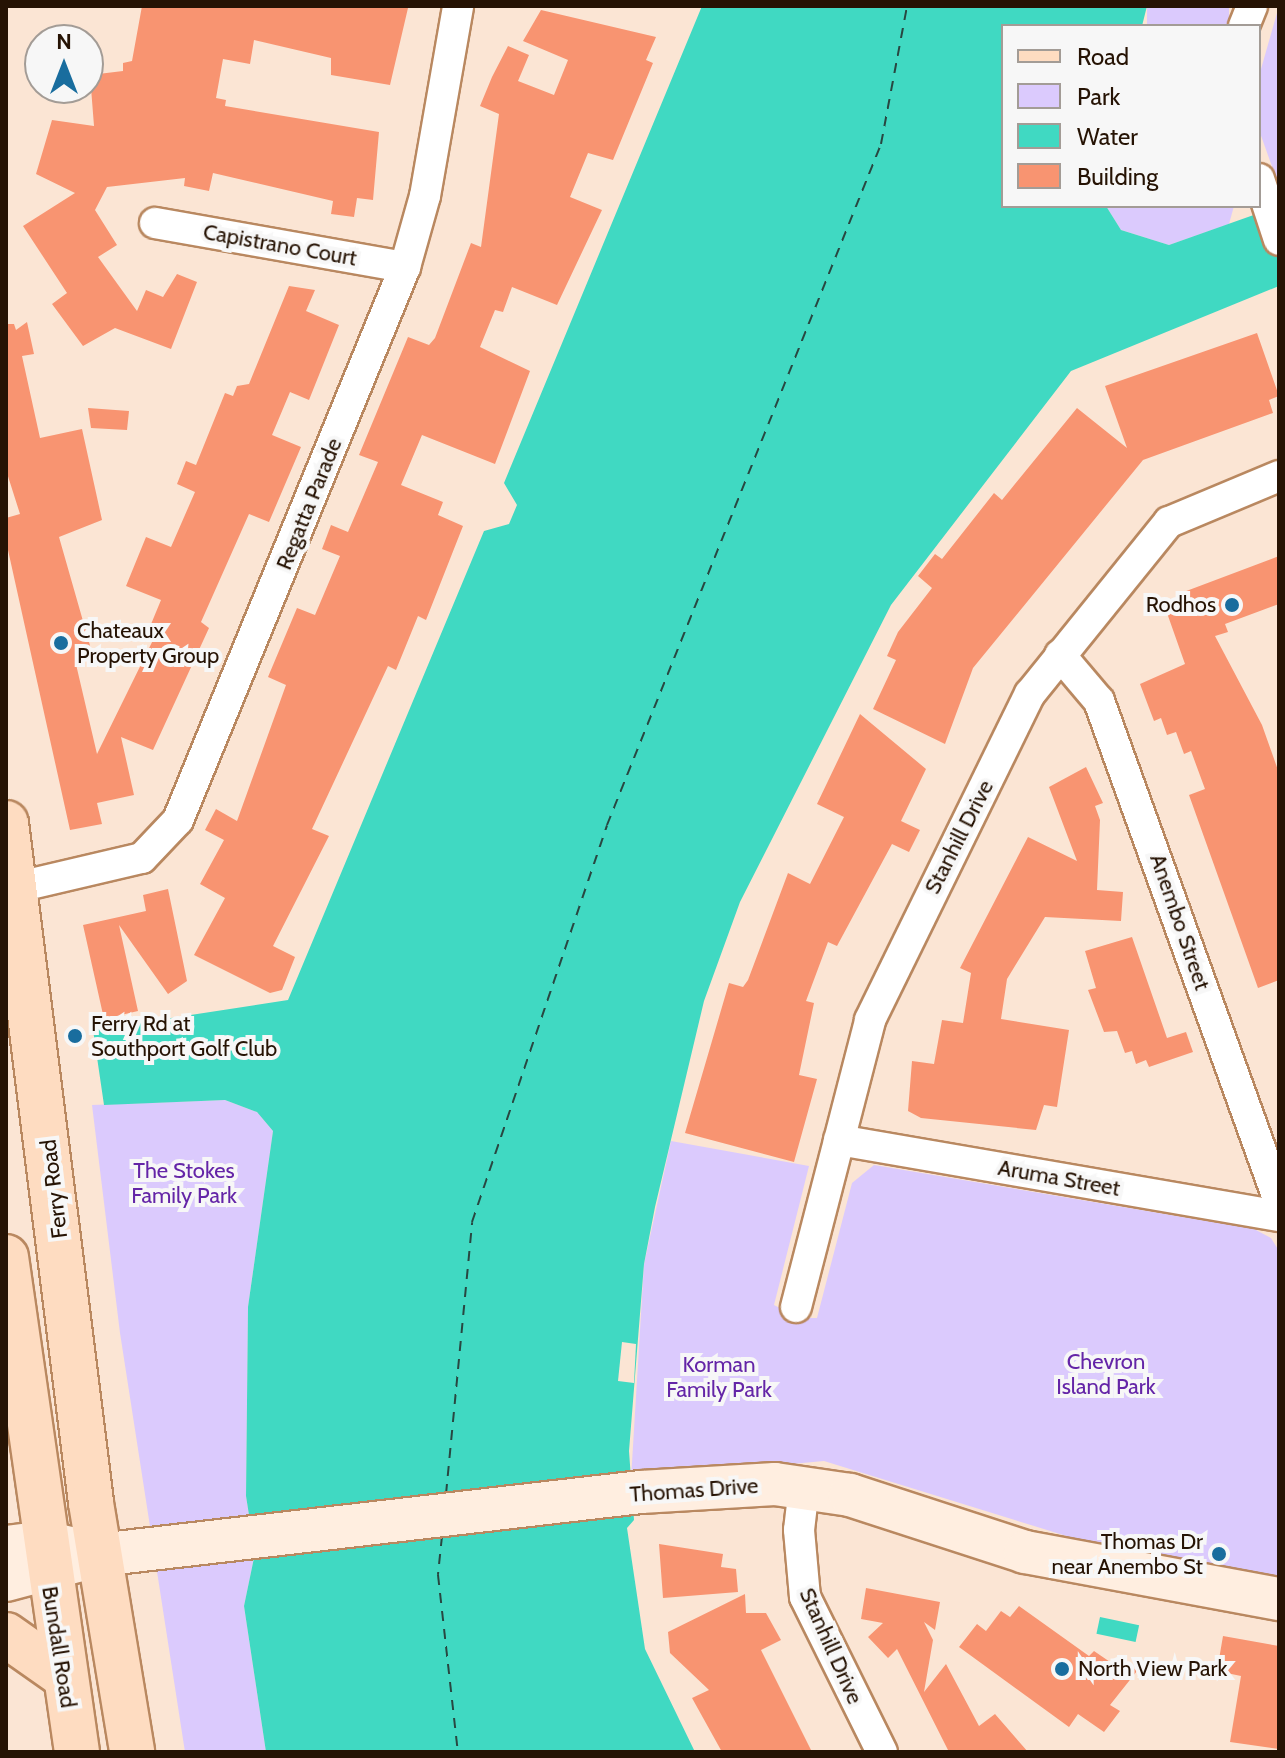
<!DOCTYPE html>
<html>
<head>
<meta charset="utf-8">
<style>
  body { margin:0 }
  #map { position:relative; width:1285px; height:1758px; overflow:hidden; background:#fbe5d4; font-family:Cabin,sans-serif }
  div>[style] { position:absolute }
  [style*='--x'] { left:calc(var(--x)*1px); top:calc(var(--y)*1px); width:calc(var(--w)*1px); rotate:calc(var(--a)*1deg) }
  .green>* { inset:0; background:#dbcafd; transform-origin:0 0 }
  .water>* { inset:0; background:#40d9c2; transform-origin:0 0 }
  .pier>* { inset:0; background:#fbe5d4 }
  .ferry>* { height:2px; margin-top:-1px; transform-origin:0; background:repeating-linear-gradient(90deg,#284741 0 10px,transparent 0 18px) }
  .building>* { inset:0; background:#f89471 }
  .roads { filter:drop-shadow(2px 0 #b98860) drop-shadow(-2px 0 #b98860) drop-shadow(0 2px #b98860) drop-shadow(0 -2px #b98860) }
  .street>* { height:30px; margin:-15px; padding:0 15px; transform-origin:15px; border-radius:15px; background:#fff }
  .secondary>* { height:42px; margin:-21px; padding:0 21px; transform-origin:21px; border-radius:21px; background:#ffeee0 }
  .primary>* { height:44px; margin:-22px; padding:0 22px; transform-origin:22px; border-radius:22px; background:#fedcc1 }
  .dots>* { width:22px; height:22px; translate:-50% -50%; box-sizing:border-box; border:4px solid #f7f7f7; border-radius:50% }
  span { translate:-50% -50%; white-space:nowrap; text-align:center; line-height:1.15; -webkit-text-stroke:8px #f7f7f7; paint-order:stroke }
  .street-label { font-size:22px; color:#261304 }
  .poi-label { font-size:22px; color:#261304 }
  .right { translate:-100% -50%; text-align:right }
  .left { translate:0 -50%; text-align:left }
  .park-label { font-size:22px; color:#6425a7 }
  .frame { position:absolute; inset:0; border:8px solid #261304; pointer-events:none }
  .legend { position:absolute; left:1001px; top:24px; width:260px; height:184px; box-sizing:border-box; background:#f7f7f7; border:2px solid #a39c96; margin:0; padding:10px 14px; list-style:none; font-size:24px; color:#261304 }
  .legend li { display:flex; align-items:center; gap:16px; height:40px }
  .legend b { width:40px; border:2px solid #a39c96 }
  .north { position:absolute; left:24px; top:24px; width:80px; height:80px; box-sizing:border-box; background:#f7f7f7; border:2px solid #a39c96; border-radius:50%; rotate:0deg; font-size:22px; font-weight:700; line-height:32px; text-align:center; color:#261304 }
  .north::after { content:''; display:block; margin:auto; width:28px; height:36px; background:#196d9e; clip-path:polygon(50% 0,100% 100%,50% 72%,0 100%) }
</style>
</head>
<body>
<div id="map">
  <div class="green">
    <i style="left:1147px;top:6px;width:82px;height:21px"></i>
    <i style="clip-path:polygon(1279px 6px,1279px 186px,1259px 130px,1259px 76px)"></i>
    <i style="clip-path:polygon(1106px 206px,1234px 206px,1229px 224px,1169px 245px,1121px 230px)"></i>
    <i style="clip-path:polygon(225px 1100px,257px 1112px,273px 1131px,248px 1307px,246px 1496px,255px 1553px,244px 1606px,266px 1752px,185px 1752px,120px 1333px,92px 1105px)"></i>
    <i style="clip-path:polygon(671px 1141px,809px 1166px,774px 1305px,799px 1318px,817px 1318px,852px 1183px,874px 1165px,1254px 1229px,1271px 1238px,1279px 1251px,1279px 1578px,1089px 1543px,824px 1461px,631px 1479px,644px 1264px)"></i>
  </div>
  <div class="water">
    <i style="clip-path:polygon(702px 6px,1147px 6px,1142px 26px,1003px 26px,1003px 206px,1106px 206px,1121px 230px,1169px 245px,1279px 206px,1279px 286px,1071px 371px,891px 605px,740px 902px,704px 1001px,655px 1207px,644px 1264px,629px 1451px,634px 1520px,627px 1528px,645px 1649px,695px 1752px,266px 1752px,244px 1606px,255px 1553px,246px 1496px,248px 1307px,273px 1131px,257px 1112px,225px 1100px,104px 1105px,93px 1030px,288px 1000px,484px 531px,509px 524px,517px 505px,504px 483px)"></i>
    <i style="left:1100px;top:1617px;width:40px;height:17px;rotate:12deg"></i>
  </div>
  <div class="pier">
    <i style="clip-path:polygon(622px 1342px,636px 1344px,634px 1383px,618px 1381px)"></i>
  </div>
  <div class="ferry">
    <i style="--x:446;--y:1494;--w:273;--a:-84.5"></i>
    <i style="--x:472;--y:1222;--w:419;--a:-71.2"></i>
    <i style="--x:607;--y:825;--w:734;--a:-68.08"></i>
    <i style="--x:881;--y:144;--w:140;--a:-79.3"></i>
    <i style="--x:442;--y:1536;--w:39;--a:96"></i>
    <i style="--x:438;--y:1575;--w:178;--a:83.6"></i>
  </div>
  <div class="building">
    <i style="clip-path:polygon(142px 6px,408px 8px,390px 85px,331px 75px,331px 58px,254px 40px,250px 64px,223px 59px,216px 98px,226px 100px,225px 106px,379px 132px,373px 200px,357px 198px,354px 217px,331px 214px,333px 201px,213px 173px,209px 191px,184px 186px,185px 178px,107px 187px,95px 210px,117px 245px,98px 257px,137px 311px,146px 290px,163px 297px,177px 274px,197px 282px,171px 349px,115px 328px,83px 346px,52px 304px,67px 293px,23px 226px,75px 193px,36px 174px,52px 120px,94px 126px,90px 75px,123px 71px,123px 63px,132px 61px)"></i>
    <i style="clip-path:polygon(541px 10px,656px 37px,646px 60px,653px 63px,613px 160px,588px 153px,570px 197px,602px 210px,557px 305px,512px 287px,503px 312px,495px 310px,480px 347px,530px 371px,495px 464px,422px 435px,401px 485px,443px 502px,438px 515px,463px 526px,426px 620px,418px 616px,396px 670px,388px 666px,312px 829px,329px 836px,273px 946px,295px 957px,282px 990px,270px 993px,194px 955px,225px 898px,200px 884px,224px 840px,205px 830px,216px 809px,237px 821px,286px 685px,268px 677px,297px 608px,315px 615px,340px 556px,322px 549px,331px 525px,348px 532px,378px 462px,359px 455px,408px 337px,429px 345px,435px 338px,471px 243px,481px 247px,499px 114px,480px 106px,492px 77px,508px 46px,529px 55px,518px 81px,554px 95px,568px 60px,523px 41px)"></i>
    <i style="clip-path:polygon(289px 286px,315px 290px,306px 311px,339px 325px,309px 400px,290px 392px,272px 435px,301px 447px,269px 522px,249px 514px,201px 622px,209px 628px,153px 750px,121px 737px,134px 795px,97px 803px,102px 824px,70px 830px,6px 541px,6px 518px,20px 514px,6px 470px,6px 324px,14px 324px,16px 330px,27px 322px,34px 354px,22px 356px,40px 438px,82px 429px,102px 520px,59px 537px,93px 656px,75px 660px,97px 754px,157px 632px,149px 629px,161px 600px,126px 586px,146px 537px,171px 547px,195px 492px,177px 484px,186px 461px,196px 465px,225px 393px,233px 396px,237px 386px,249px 384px)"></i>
    <i style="clip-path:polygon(1257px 333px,1279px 396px,1269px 400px,1273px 413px,1143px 460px,973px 668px,945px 744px,873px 709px,896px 660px,887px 656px,898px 632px,932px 588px,918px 576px,935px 554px,942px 559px,994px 493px,1002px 500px,1077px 408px,1127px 448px,1105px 386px)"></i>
    <i style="clip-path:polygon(88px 408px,129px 411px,127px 430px,91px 428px)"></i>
    <i style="clip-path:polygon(1279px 556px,1279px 604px,1225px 624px,1228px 632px,1215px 636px,1262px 725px,1279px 773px,1279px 980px,1258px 988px,1189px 795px,1205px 789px,1191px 751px,1184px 754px,1176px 732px,1167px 735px,1161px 718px,1154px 721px,1140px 684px,1185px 664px,1167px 613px,1185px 606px,1181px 593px)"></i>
    <i style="clip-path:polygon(860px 714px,926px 769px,901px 821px,920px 830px,909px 852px,892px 844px,837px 946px,828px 942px,806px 1001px,814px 1003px,799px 1075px,817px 1079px,794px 1162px,685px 1133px,729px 983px,743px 987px,748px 980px,788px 873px,810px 884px,844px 817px,817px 804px)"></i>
    <i style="clip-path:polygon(1086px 767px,1103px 803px,1095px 806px,1100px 820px,1097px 890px,1123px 892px,1121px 921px,1045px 917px,1007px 979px,1001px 1019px,1069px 1030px,1057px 1107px,1044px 1105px,1036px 1130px,921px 1118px,908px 1111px,912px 1061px,934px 1064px,942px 1020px,963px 1023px,971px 973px,960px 968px,1028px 837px,1077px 861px,1049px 787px)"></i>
    <i style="clip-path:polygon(168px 889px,187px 981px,168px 994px,119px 925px,138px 1011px,104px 1019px,83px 925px,146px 911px,143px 895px)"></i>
    <i style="clip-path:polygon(1132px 937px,1167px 1038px,1186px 1032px,1193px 1052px,1149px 1067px,1146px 1060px,1136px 1064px,1132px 1051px,1125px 1053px,1117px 1031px,1104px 1032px,1088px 990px,1096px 988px,1085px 951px)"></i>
    <i style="clip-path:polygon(659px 1544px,723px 1554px,721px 1567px,736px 1569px,738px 1592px,663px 1598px)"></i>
    <i style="clip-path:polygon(866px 1588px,940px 1602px,935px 1630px,924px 1622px,933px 1640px,924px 1692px,946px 1664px,979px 1726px,995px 1714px,1028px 1752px,949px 1752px,897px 1649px,888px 1658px,868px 1637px,883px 1623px,861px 1619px)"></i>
    <i style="clip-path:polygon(745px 1594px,746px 1613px,766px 1613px,781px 1640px,761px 1650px,812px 1752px,722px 1752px,692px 1698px,709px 1690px,670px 1653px,668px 1632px)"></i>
    <i style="clip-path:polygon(1019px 1606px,1089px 1656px,1094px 1651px,1113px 1664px,1119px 1657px,1137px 1671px,1110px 1705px,1120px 1711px,1104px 1732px,1078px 1714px,1069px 1727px,959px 1647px,977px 1624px,986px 1631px,1001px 1611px,1010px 1617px)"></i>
    <i style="clip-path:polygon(1223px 1636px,1279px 1646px,1279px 1749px,1230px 1742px,1241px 1676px,1217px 1671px)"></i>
  </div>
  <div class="roads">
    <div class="street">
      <i style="--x:1244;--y:26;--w:22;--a:-68"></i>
      <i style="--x:1259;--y:179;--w:64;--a:71.8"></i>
      <i style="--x:155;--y:223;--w:254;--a:10"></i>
      <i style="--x:1060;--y:655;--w:60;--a:49.7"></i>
      <i style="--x:1099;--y:701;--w:531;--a:70.2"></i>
      <i style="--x:18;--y:887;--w:127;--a:-13.2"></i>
      <i style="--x:142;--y:858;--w:52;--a:-46.5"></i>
      <i style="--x:178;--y:820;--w:598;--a:-67.68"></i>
      <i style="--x:405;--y:267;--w:74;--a:-74.3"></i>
      <i style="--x:425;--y:196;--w:193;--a:-80.1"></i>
      <i style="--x:839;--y:1140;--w:447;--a:9.8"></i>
      <i style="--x:796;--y:1307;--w:296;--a:-75.5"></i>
      <i style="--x:870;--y:1020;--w:363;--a:-63.9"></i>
      <i style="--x:1030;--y:694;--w:221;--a:-51.1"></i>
      <i style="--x:1169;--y:522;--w:119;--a:-22.7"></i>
      <i style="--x:804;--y:1487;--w:43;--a:96.6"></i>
      <i style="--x:799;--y:1530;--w:67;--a:84.9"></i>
      <i style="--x:805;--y:1597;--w:173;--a:63.6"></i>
    </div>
    <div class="secondary">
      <i style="--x:6;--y:1547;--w:38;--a:-7"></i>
      <i style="--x:44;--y:1542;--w:39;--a:13"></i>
      <i style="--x:6;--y:1580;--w:96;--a:-15"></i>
      <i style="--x:99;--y:1555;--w:546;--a:-6.63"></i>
      <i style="--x:641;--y:1492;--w:134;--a:-3.4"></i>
      <i style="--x:775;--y:1484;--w:76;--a:8.3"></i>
      <i style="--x:850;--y:1495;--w:184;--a:18"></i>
      <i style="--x:1025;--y:1552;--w:258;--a:10.5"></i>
    </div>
    <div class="primary">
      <i style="--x:6;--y:823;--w:685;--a:82.87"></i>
      <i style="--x:91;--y:1503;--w:252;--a:80.6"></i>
      <i style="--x:6;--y:1257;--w:500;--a:81.84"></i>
      <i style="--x:6;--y:1635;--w:70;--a:35.1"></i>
    </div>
  </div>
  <div class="dots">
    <i style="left:1232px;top:605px;background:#196d9e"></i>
    <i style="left:61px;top:643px;background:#196d9e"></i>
    <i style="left:75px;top:1036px;background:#196d9e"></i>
    <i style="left:1219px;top:1554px;background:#196d9e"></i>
    <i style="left:1062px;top:1669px;background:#196d9e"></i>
  </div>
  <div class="street-label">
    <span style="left:280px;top:245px;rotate:10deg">Capistrano Court</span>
    <span style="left:309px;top:504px;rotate:-68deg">Regatta Parade</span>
    <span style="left:959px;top:837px;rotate:-63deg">Stanhill Drive</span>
    <span style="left:1180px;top:922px;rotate:71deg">Anembo Street</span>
    <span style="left:1059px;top:1178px;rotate:10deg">Aruma Street</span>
    <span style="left:54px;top:1189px;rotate:-97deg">Ferry Road</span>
    <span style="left:694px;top:1490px;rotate:-4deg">Thomas Drive</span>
    <span style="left:831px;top:1646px;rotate:66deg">Stanhill Drive</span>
    <span style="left:59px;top:1647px;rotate:81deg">Bundall Road</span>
  </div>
  <div class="poi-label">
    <span class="right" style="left:1216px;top:605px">Rodhos</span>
    <span class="left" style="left:77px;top:643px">Chateaux<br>Property Group</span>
    <span class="left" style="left:91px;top:1036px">Ferry Rd at<br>Southport Golf Club</span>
    <span class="right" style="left:1203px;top:1554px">Thomas Dr<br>near Anembo St</span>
    <span class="left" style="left:1078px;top:1669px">North View Park</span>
  </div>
  <div class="park-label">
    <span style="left:184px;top:1183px">The Stokes<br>Family Park</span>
    <span style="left:1106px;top:1374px">Chevron<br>Island Park</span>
    <span style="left:719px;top:1377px">Korman<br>Family Park</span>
  </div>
  <div class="frame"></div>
  <ul class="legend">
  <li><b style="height:10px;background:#fedcc1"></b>Road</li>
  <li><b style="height:22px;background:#dbcafd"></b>Park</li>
  <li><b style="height:22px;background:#40d9c2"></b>Water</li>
  <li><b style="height:22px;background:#f89471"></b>Building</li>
  </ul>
  <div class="north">N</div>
</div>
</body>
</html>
